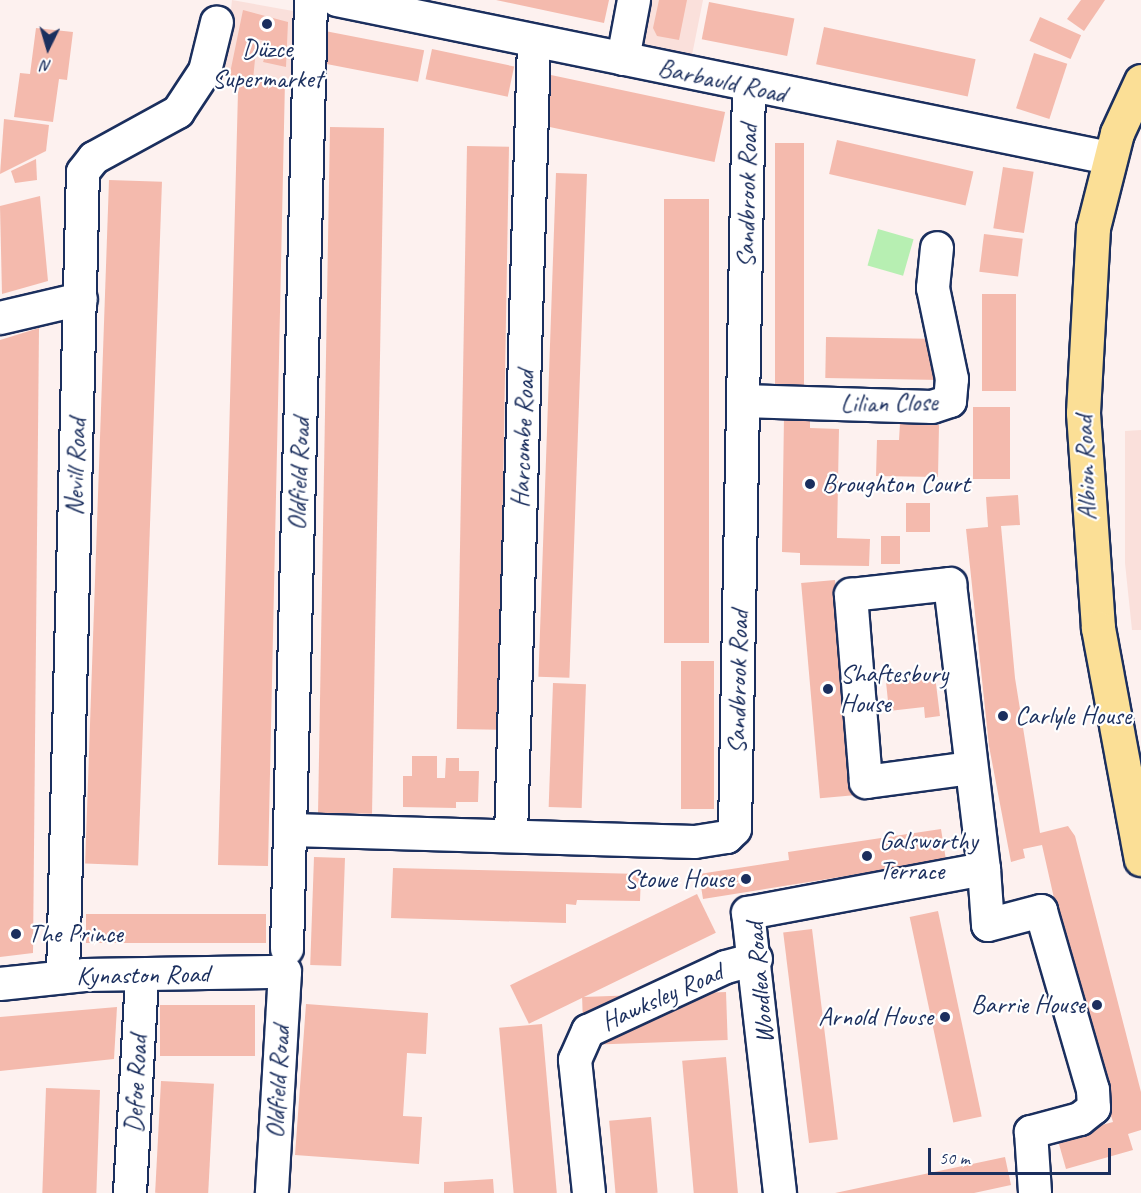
<!DOCTYPE html>
<html>
<head>
<meta charset="utf-8">
<style>
  body { margin:0 }
  #map { position:relative; width:1141px; height:1193px; overflow:hidden; background:#fdf1ef; font-family:Caveat,sans-serif }
  div>[style] { position:absolute }
  [style*='--x'] { left:calc(var(--x)*1px); top:calc(var(--y)*1px); width:calc(var(--w)*1px); rotate:calc(var(--a)*1deg) }
  .built>* { inset:0; background:#fae0db }
  .green>* { inset:0; background:#b7efb2; transform-origin:0 0 }
  .building>* { inset:0; background:#f4baad; transform-origin:0 0 }
  .roads { filter:drop-shadow(2px 0 #1b2f5e) drop-shadow(-2px 0 #1b2f5e) drop-shadow(0 2px #1b2f5e) drop-shadow(0 -2px #1b2f5e) }
  .minor>* { height:32px; margin:-16px; padding:0 16px; transform-origin:16px; border-radius:16px; background:#fff }
  .major>* { height:33px; margin:-16.5px; padding:0 16.5px; transform-origin:16.5px; border-radius:16.5px; background:#fbdf96 }
  .dots>* { width:16px; height:16px; translate:-50% -50%; box-sizing:border-box; border:3px solid #fff; border-radius:50% }
  span { translate:-50% -50%; white-space:nowrap; text-align:center; line-height:1.15; -webkit-text-stroke:4.5px #fff; paint-order:stroke }
  .poi-label { font-size:26px; color:#1b2f5e }
  .left { translate:0 -50%; text-align:left }
  .right { translate:-100% -50%; text-align:right }
  .street-label { font-size:26px; color:#1b2f5e }
  .north { position:absolute; left:18px; top:18px; width:60px; height:60px; -webkit-text-stroke:4px #fff; paint-order:stroke; rotate:185deg; font-size:16px; font-weight:700; line-height:24px; text-align:center; color:#1b2f5e }
  .north::after { content:''; display:block; margin:auto; width:21px; height:27px; background:#1b2f5e; clip-path:polygon(50% 0,100% 100%,50% 72%,0 100%) }
  .scale { position:absolute; left:928px; top:1148px; width:183px; height:27px; box-sizing:border-box; border:3px solid #1b2f5e; border-top:0; padding-left:8px; font-size:18px; line-height:21px; white-space:nowrap; color:#1b2f5e; -webkit-text-stroke:4px #fff; paint-order:stroke }
</style>
</head>
<body>
<div id="map">
  <div class="built">
    <i style="clip-path:polygon(232px 0,293px 11px,292px 87px,225px 68px)"></i>
    <i style="clip-path:polygon(647px 0,703px 0,692px 55px,639px 45px)"></i>
    <i style="clip-path:polygon(1141px 430px,1141px 630px,1132px 630px,1125px 563px,1125px 431px)"></i>
  </div>
  <div class="green">
    <i style="left:878px;top:229px;width:37px;height:38px;rotate:16deg"></i>
  </div>
  <div class="building">
    <i style="clip-path:polygon(496px 0,609px 0,604px 23px)"></i>
    <i style="clip-path:polygon(659px 0,687px 0,679px 40px,657px 36px,653px 28px)"></i>
    <i style="clip-path:polygon(1081px 0,1105px 0,1084px 31px,1067px 19px)"></i>
    <i style="left:709px;top:2px;width:87px;height:38px;rotate:11deg"></i>
    <i style="clip-path:polygon(243px 10px,288px 22px,286px 67px,263px 62px,270px 42px,257px 39px,253px 80px,285px 81px,268px 866px,218px 865px,238px 91px,229px 78px)"></i>
    <i style="left:1040px;top:17px;width:45px;height:26px;rotate:24deg"></i>
    <i style="left:824px;top:27px;width:155px;height:38px;rotate:12deg"></i>
    <i style="clip-path:polygon(36px 28px,73px 32px,67px 80px,59px 79px,53px 122px,14px 117px,20px 73px,30px 74px)"></i>
    <i style="left:325px;top:31px;width:101px;height:32px;rotate:11deg"></i>
    <i style="left:432px;top:49px;width:84px;height:31px;rotate:12deg"></i>
    <i style="left:1034px;top:53px;width:35px;height:58px;rotate:18deg"></i>
    <i style="left:551px;top:75px;width:178px;height:51px;rotate:12deg"></i>
    <i style="clip-path:polygon(4px 119px,49px 125px,46px 151px,0 174px)"></i>
    <i style="left:330px;top:127px;width:54px;height:686px;rotate:1deg"></i>
    <i style="left:837px;top:140px;width:140px;height:35px;rotate:13deg"></i>
    <i style="left:775px;top:143px;width:29px;height:242px"></i>
    <i style="left:467px;top:146px;width:42px;height:583px;rotate:1deg"></i>
    <i style="clip-path:polygon(36px 159px,37px 180px,15px 183px,11px 171px)"></i>
    <i style="left:1003px;top:167px;width:31px;height:62px;rotate:9deg"></i>
    <i style="left:556px;top:173px;width:31px;height:504px;rotate:2deg"></i>
    <i style="left:109px;top:180px;width:53px;height:684px;rotate:2deg"></i>
    <i style="clip-path:polygon(40px 196px,48px 281px,2px 294px,0 206px)"></i>
    <i style="left:664px;top:199px;width:45px;height:444px"></i>
    <i style="left:984px;top:234px;width:39px;height:38px;rotate:7deg"></i>
    <i style="left:982px;top:294px;width:34px;height:97px"></i>
    <i style="clip-path:polygon(39px 328px,33px 953px,0 957px,0 340px)"></i>
    <i style="left:826px;top:337px;width:115px;height:41px;rotate:1deg"></i>
    <i style="left:973px;top:407px;width:37px;height:72px"></i>
    <i style="clip-path:polygon(784px 416px,810px 417px,810px 428px,839px 429px,837px 538px,870px 539px,869px 566px,800px 565px,800px 553px,782px 552px)"></i>
    <i style="clip-path:polygon(900px 423px,939px 425px,938px 477px,876px 476px,877px 440px,899px 440px)"></i>
    <i style="clip-path:polygon(1018px 495px,1020px 525px,1001px 526px,1015px 678px,1040px 833px,1068px 826px,1075px 836px,1141px 1092px,1141px 1130px,1128px 1134px,1133px 1150px,1066px 1169px,1057px 1137px,1113px 1122px,1081px 1018px,1042px 845px,1023px 849px,1025px 858px,1011px 862px,989px 746px,966px 529px,988px 527px,986px 497px)"></i>
    <i style="left:930px;top:503px;width:29px;height:24px;rotate:90deg"></i>
    <i style="left:881px;top:536px;width:19px;height:28px"></i>
    <i style="left:835px;top:580px;width:216px;height:34px;rotate:85deg"></i>
    <i style="left:681px;top:661px;width:33px;height:148px"></i>
    <i style="clip-path:polygon(935px 676px,940px 716px,925px 718px,924px 707px,889px 711px,886px 682px)"></i>
    <i style="left:553px;top:683px;width:33px;height:124px;rotate:2deg"></i>
    <i style="clip-path:polygon(412px 756px,437px 756px,437px 778px,445px 778px,446px 758px,459px 758px,459px 771px,479px 771px,478px 802px,456px 802px,456px 808px,403px 807px,403px 776px,412px 776px)"></i>
    <i style="clip-path:polygon(941px 829px,946px 860px,703px 899px,699px 874px,789px 860px,788px 852px)"></i>
    <i style="left:314px;top:857px;width:31px;height:108px;rotate:2deg"></i>
    <i style="clip-path:polygon(393px 868px,641px 874px,640px 901px,577px 900px,576px 905px,566px 904px,566px 923px,391px 918px)"></i>
    <i style="left:697px;top:894px;width:43px;height:208px;rotate:64deg"></i>
    <i style="left:938px;top:911px;width:210px;height:29px;rotate:78deg"></i>
    <i style="left:266px;top:914px;width:29px;height:180px;rotate:90deg"></i>
    <i style="left:812px;top:929px;width:212px;height:29px;rotate:83deg"></i>
    <i style="left:726px;top:992px;width:48px;height:144px;rotate:88deg"></i>
    <i style="clip-path:polygon(306px 1004px,428px 1013px,426px 1054px,407px 1053px,403px 1116px,422px 1117px,419px 1164px,295px 1155px)"></i>
    <i style="left:160px;top:1005px;width:95px;height:51px"></i>
    <i style="clip-path:polygon(117px 1007px,114px 1059px,0 1071px,0 1017px)"></i>
    <i style="left:542px;top:1024px;width:170px;height:43px;rotate:85deg"></i>
    <i style="left:726px;top:1057px;width:137px;height:44px;rotate:85deg"></i>
    <i style="left:161px;top:1081px;width:53px;height:112px;rotate:3deg"></i>
    <i style="left:46px;top:1088px;width:54px;height:105px;rotate:2deg"></i>
    <i style="left:651px;top:1117px;width:76px;height:42px;rotate:85deg"></i>
    <i style="clip-path:polygon(1005px 1157px,1011px 1185px,974px 1193px,835px 1193px)"></i>
    <i style="clip-path:polygon(493px 1179px,494px 1193px,444px 1193px,444px 1182px)"></i>
  </div>
  <div class="roads">
    <div class="minor">
      <i style="--x:337;--y:0;--w:788;--a:11.57"></i>
      <i style="--x:623;--y:59;--w:60;--a:-79.4"></i>
      <i style="--x:0;--y:318;--w:83;--a:-13.2"></i>
      <i style="--x:743;--y:401;--w:189;--a:1.8"></i>
      <i style="--x:932;--y:407;--w:19;--a:-18"></i>
      <i style="--x:950;--y:401;--w:22;--a:-85"></i>
      <i style="--x:952;--y:379;--w:93;--a:-101.8"></i>
      <i style="--x:933;--y:288;--w:40;--a:-84.3"></i>
      <i style="--x:971;--y:768;--w:106;--a:172.4"></i>
      <i style="--x:866;--y:782;--w:188;--a:-94.6"></i>
      <i style="--x:851;--y:595;--w:100;--a:-6.3"></i>
      <i style="--x:950;--y:584;--w:287;--a:83.2"></i>
      <i style="--x:984;--y:869;--w:56;--a:85.9"></i>
      <i style="--x:988;--y:925;--w:55;--a:-14.8"></i>
      <i style="--x:1041;--y:911;--w:186;--a:73.8"></i>
      <i style="--x:1093;--y:1090;--w:18;--a:87"></i>
      <i style="--x:1094;--y:1108;--w:18;--a:142"></i>
      <i style="--x:1080;--y:1119;--w:51;--a:165.1"></i>
      <i style="--x:1031;--y:1132;--w:61;--a:86.2"></i>
      <i style="--x:292;--y:830;--w:403;--a:1.7"></i>
      <i style="--x:695;--y:842;--w:32;--a:-9"></i>
      <i style="--x:727;--y:837;--w:11;--a:-45"></i>
      <i style="--x:735;--y:829;--w:741;--a:-88.92"></i>
      <i style="--x:511;--y:836;--w:794;--a:-88.34"></i>
      <i style="--x:287;--y:949;--w:949;--a:-88.55"></i>
      <i style="--x:63;--y:977;--w:805;--a:-88.58"></i>
      <i style="--x:83;--y:172;--w:18;--a:-52"></i>
      <i style="--x:94;--y:158;--w:96;--a:-28.7"></i>
      <i style="--x:178;--y:112;--w:49;--a:-56.6"></i>
      <i style="--x:205;--y:71;--w:50;--a:-76.2"></i>
      <i style="--x:0;--y:984;--w:85;--a:-6"></i>
      <i style="--x:85;--y:975;--w:200;--a:-0.9"></i>
      <i style="--x:285;--y:972;--w:221;--a:93.4"></i>
      <i style="--x:130;--y:1193;--w:218;--a:-86.8"></i>
      <i style="--x:589;--y:1193;--w:134;--a:-96"></i>
      <i style="--x:575;--y:1060;--w:32;--a:-66"></i>
      <i style="--x:588;--y:1031;--w:152;--a:-24.9"></i>
      <i style="--x:726;--y:967;--w:31;--a:-15"></i>
      <i style="--x:780;--y:1193;--w:282;--a:-96.5"></i>
      <i style="--x:748;--y:913;--w:240;--a:-10.6"></i>
    </div>
    <div class="major">
      <i style="--x:1141;--y:81;--w:57;--a:114.8"></i>
      <i style="--x:1117;--y:133;--w:98;--a:104.2"></i>
      <i style="--x:1093;--y:228;--w:185;--a:93.1"></i>
      <i style="--x:1083;--y:413;--w:216;--a:86"></i>
      <i style="--x:1098;--y:628;--w:235;--a:79.5"></i>
    </div>
  </div>
  <div class="dots">
    <i style="left:267px;top:24px;background:#1b2f5e"></i>
    <i style="left:810px;top:484px;background:#1b2f5e"></i>
    <i style="left:828px;top:689px;background:#1b2f5e"></i>
    <i style="left:1003px;top:716px;background:#1b2f5e"></i>
    <i style="left:867px;top:856px;background:#1b2f5e"></i>
    <i style="left:746px;top:879px;background:#1b2f5e"></i>
    <i style="left:16px;top:934px;background:#1b2f5e"></i>
    <i style="left:1097px;top:1005px;background:#1b2f5e"></i>
    <i style="left:945px;top:1017px;background:#1b2f5e"></i>
  </div>
  <div class="poi-label">
    <span style="left:267px;top:64px">Düzce<br>Supermarket</span>
    <span class="left" style="left:822px;top:484px">Broughton Court</span>
    <span class="left" style="left:840px;top:689px">Shaftesbury<br>House</span>
    <span class="left" style="left:1015px;top:716px">Carlyle House</span>
    <span class="left" style="left:879px;top:856px">Galsworthy<br>Terrace</span>
    <span class="right" style="left:734px;top:879px">Stowe House</span>
    <span class="left" style="left:28px;top:934px">The Prince</span>
    <span class="right" style="left:1085px;top:1005px">Barrie House</span>
    <span class="right" style="left:933px;top:1017px">Arnold House</span>
  </div>
  <div class="street-label">
    <span style="left:722px;top:81px;rotate:12deg">Barbauld Road</span>
    <span style="left:747px;top:196px;rotate:-89deg">Sandbrook Road</span>
    <span style="left:889px;top:403px;rotate:-1deg">Lilian Close</span>
    <span style="left:523px;top:439px;rotate:-88deg">Harcombe Road</span>
    <span style="left:76px;top:467px;rotate:-88deg">Nevill Road</span>
    <span style="left:1086px;top:468px;rotate:-92deg">Albion Road</span>
    <span style="left:299px;top:474px;rotate:-88deg">Oldfield Road</span>
    <span style="left:738px;top:682px;rotate:-89deg">Sandbrook Road</span>
    <span style="left:143px;top:975px;rotate:-1deg">Kynaston Road</span>
    <span style="left:760px;top:983px;rotate:-95deg">Woodlea Road</span>
    <span style="left:662px;top:997px;rotate:-24deg">Hawksley Road</span>
    <span style="left:278px;top:1082px;rotate:-87deg">Oldfield Road</span>
    <span style="left:136px;top:1084px;rotate:-87deg">Defoe Road</span>
  </div>
  <div class="north">N</div>
  <div class="scale">50 m</div>
</div>
</body>
</html>
